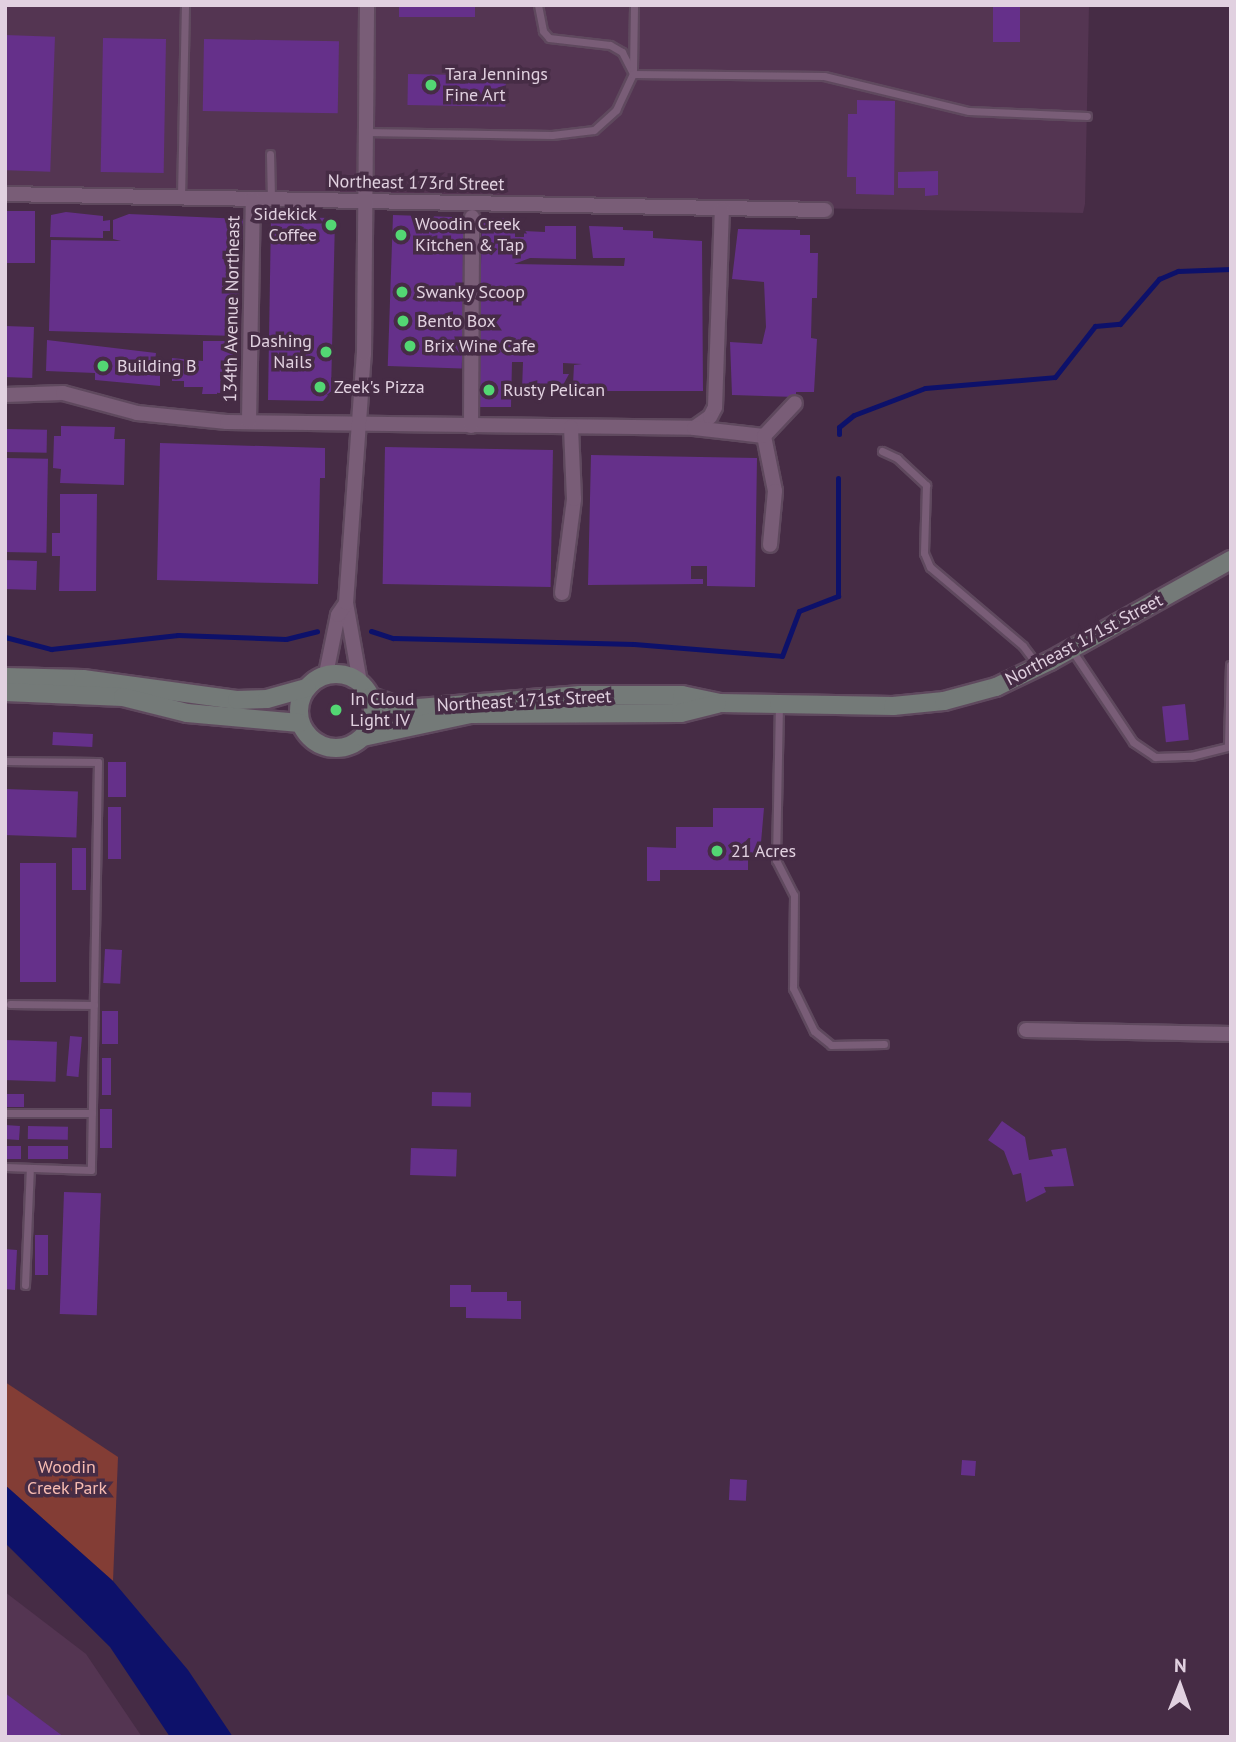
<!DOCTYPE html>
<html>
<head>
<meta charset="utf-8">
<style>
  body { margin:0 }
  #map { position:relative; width:1236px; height:1742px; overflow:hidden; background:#462c45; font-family:"PT Sans",sans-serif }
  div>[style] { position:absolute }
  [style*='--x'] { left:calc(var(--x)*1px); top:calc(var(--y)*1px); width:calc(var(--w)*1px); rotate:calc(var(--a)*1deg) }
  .built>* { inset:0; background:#543552 }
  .green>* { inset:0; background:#833d35 }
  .water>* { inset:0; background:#0d116a }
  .stream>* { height:5px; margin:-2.5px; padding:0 2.5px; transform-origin:2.5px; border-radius:2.5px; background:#0d116a }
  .building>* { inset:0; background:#65308a; transform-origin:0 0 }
  .roads { filter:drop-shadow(2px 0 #5f495e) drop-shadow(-2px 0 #5f495e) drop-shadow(0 2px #5f495e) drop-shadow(0 -2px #5f495e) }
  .lane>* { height:7px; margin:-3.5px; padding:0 3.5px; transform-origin:3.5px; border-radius:3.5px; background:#795d77 }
  .street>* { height:14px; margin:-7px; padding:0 7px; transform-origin:7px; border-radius:7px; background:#795d77 }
  .secondary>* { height:18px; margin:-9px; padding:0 9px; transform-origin:9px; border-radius:9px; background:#747a78 }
  .secondary>.ring { margin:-9px; padding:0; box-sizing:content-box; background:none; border:18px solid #747a78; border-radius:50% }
  .dots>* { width:19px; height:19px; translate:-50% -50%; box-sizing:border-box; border:4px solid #462c45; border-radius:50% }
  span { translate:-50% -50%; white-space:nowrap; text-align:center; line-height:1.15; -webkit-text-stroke:7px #462c45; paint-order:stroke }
  .poi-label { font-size:18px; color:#e1d1e0 }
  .left { translate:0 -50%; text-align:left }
  .right { translate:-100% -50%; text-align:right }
  .street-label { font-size:18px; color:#e1d1e0 }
  .park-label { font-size:18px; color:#f7bcb2 }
  .frame { position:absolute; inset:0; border:7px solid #e1d1e0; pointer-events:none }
  .north { position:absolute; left:1145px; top:1651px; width:70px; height:70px; -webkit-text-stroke:5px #462c45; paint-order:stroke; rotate:1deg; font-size:19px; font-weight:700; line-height:28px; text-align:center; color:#e1d1e0 }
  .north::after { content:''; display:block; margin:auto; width:24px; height:32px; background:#e1d1e0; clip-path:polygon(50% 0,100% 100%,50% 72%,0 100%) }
</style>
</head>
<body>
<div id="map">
  <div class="built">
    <i style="clip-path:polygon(5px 5px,1089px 5px,1085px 204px,1083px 213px,5px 194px)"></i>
    <i style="clip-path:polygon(5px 1592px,86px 1654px,142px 1737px,5px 1737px)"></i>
  </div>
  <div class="green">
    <i style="clip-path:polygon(5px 1382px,118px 1457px,113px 1581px,5px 1485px)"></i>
  </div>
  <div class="water">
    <i style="clip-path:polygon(5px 1485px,113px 1581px,188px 1670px,233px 1737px,170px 1737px,110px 1647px,5px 1543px)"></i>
  </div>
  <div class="stream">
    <i style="--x:839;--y:434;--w:7;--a:-90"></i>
    <i style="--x:839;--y:427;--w:19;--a:-39"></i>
    <i style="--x:854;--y:415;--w:76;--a:-20.8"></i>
    <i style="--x:925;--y:388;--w:130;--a:-4.8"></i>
    <i style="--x:1055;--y:377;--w:65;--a:-51.9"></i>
    <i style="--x:1095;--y:326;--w:25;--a:-5"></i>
    <i style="--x:1120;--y:324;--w:60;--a:-49.1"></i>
    <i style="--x:1159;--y:279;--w:21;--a:-23"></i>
    <i style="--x:1178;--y:271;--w:53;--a:-2.2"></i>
    <i style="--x:371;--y:631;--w:23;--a:18"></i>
    <i style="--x:393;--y:638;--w:241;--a:1.4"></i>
    <i style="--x:634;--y:644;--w:148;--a:4.6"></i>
    <i style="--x:782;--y:656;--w:48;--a:-69.3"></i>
    <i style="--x:799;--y:611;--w:42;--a:-21"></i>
    <i style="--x:838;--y:596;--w:118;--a:-90"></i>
    <i style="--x:5;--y:637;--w:48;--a:14.6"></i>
    <i style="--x:51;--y:649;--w:128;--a:-6.3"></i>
    <i style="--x:178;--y:635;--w:108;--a:2.1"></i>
    <i style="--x:286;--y:639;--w:32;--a:-14"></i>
  </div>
  <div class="building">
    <i style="left:399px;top:5px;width:76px;height:12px"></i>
    <i style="left:993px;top:5px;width:27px;height:37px"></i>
    <i style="left:5px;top:35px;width:50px;height:135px;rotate:2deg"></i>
    <i style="left:103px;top:38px;width:63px;height:134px;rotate:1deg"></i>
    <i style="left:204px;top:39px;width:135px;height:72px;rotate:1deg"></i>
    <i style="left:408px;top:74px;width:98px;height:31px;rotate:1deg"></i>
    <i style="clip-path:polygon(857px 100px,895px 101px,894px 195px,856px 194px,856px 177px,847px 177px,848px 114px,857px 114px)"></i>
    <i style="clip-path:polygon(938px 171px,938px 195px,925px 196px,925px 188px,898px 188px,898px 172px)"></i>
    <i style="left:5px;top:211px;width:30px;height:52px"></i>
    <i style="clip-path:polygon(66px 212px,103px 216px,103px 221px,110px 220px,110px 231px,103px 231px,103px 238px,50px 237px,51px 215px)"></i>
    <i style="clip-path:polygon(129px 214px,243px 219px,237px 336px,49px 331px,51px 240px,121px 241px,113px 239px,113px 220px)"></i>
    <i style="left:393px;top:215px;width:74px;height:151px;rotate:2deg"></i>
    <i style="clip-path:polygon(271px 217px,335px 218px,331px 392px,323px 401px,268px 400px)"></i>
    <i style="clip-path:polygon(482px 218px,515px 219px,515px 237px,524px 237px,524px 231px,545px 232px,545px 226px,576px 226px,576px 259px,530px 258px,514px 264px,624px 266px,625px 258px,593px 258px,589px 226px,623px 227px,623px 230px,653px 231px,653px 238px,702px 241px,703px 391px,590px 391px,573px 384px,574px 365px,582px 364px,563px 363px,563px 374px,569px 374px,562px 387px,522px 390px,523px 362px,512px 362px,511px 407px,478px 407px)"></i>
    <i style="clip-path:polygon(738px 229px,800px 230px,800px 235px,810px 235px,810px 253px,818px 253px,817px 298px,812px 298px,811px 338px,817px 339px,814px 392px,796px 392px,796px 397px,732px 395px,730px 342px,762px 344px,766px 327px,764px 282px,732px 279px)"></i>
    <i style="left:5px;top:326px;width:29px;height:51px;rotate:2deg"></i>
    <i style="clip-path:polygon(47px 340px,156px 353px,155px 361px,160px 361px,160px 386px,95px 380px,95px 373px,46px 371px)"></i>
    <i style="clip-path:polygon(203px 341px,235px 341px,234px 394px,202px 394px,203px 387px,184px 387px,184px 381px,172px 381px,172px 358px,203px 361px)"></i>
    <i style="clip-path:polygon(61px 426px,115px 427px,114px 439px,125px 439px,124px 485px,60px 483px,61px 469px,53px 468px,54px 436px,61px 436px)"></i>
    <i style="left:5px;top:429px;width:42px;height:23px;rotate:1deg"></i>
    <i style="clip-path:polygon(160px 443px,325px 448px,325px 478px,320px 478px,318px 584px,157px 580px)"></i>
    <i style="left:385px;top:447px;width:168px;height:137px;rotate:1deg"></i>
    <i style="clip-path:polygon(591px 455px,757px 458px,755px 587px,707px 586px,707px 566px,691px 566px,691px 579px,703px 579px,703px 584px,588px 585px)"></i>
    <i style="left:5px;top:458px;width:43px;height:94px;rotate:1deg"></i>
    <i style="clip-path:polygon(60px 494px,97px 494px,96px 591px,59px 591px,60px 556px,52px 556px,52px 533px,60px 533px)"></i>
    <i style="left:5px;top:560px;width:32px;height:29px;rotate:2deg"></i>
    <i style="left:1185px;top:704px;width:36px;height:23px;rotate:84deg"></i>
    <i style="left:53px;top:732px;width:40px;height:13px;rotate:3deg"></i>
    <i style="left:108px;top:762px;width:18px;height:35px"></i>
    <i style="left:5px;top:789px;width:73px;height:46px;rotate:2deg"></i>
    <i style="left:108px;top:807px;width:13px;height:52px"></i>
    <i style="clip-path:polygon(713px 808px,764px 808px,760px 854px,748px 853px,748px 870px,660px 870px,660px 881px,647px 881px,647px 847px,676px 848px,676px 827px,713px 827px)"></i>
    <i style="left:72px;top:848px;width:14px;height:42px"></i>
    <i style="left:20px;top:863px;width:36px;height:119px"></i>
    <i style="left:105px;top:949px;width:17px;height:34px;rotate:3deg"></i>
    <i style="left:102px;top:1011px;width:16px;height:33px"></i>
    <i style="left:70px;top:1036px;width:12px;height:40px;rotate:5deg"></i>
    <i style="left:5px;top:1040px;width:52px;height:40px;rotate:2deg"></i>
    <i style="left:102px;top:1058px;width:9px;height:37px"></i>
    <i style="left:432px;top:1092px;width:39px;height:14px;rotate:1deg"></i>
    <i style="left:5px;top:1094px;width:19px;height:13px"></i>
    <i style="left:100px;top:1109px;width:12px;height:39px"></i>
    <i style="clip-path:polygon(1002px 1121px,1025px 1137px,1029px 1160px,1053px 1156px,1051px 1150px,1066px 1148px,1074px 1186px,1044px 1187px,1046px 1192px,1026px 1202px,1021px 1173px,1013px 1175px,1004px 1151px,988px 1140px)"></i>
    <i style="left:5px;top:1125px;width:15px;height:14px;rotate:4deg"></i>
    <i style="left:28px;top:1126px;width:40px;height:13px;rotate:1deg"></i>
    <i style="left:5px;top:1146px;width:16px;height:13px"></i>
    <i style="left:28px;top:1146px;width:40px;height:13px"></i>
    <i style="left:411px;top:1148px;width:46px;height:27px;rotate:2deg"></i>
    <i style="left:64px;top:1192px;width:37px;height:122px;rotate:2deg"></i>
    <i style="left:35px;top:1235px;width:13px;height:40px"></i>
    <i style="clip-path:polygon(5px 1249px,17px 1250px,15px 1290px,5px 1289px)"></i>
    <i style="clip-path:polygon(450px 1285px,471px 1285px,471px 1292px,507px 1292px,507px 1301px,521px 1301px,521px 1319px,466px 1318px,466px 1307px,450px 1307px)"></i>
    <i style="left:962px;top:1460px;width:14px;height:15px;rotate:4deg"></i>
    <i style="left:730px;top:1479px;width:17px;height:21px;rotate:3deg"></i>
    <i style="clip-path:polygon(5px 1693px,64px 1737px,5px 1737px)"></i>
  </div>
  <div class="roads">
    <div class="lane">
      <i style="--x:538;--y:5;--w:26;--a:79"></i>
      <i style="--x:543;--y:31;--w:9;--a:49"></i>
      <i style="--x:549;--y:38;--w:61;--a:6.5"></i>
      <i style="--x:610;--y:45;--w:14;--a:30"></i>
      <i style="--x:622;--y:52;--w:25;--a:63"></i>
      <i style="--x:633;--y:70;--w:65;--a:-89.1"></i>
      <i style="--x:364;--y:132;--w:188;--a:0.9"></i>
      <i style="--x:552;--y:135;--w:42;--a:-6.8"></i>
      <i style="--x:594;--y:130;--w:30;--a:-42"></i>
      <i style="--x:616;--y:110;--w:40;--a:-65"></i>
      <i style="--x:633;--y:74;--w:191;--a:0.6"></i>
      <i style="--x:824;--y:76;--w:149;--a:13.6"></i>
      <i style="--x:969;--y:111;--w:118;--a:2.4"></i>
      <i style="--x:270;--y:154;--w:45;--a:88.7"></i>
      <i style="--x:181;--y:197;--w:192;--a:-88.8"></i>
      <i style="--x:882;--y:451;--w:17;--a:25"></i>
      <i style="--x:897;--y:458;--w:40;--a:43"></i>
      <i style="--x:926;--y:485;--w:68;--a:91.7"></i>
      <i style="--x:924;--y:553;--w:15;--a:67"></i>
      <i style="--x:930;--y:567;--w:122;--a:40.3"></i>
      <i style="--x:1023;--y:646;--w:25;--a:53"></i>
      <i style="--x:1071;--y:649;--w:112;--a:56.3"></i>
      <i style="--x:1133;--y:742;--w:27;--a:34"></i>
      <i style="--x:1155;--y:757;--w:36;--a:-2"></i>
      <i style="--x:1191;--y:756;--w:41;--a:-14"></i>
      <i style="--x:779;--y:704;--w:156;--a:91.1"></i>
      <i style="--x:776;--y:860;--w:39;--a:63"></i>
      <i style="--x:794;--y:895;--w:93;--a:90.6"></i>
      <i style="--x:793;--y:988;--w:48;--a:64"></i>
      <i style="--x:814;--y:1031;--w:22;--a:39"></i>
      <i style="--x:831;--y:1045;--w:53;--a:-1.1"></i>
      <i style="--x:1228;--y:746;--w:81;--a:-88.6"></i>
      <i style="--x:5;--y:761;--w:93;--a:0.6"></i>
      <i style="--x:98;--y:762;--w:408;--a:91"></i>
      <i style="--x:91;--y:1170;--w:86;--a:-178"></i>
      <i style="--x:10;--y:1004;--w:84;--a:0.7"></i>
      <i style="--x:5;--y:1113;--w:87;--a:0"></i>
      <i style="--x:25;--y:1285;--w:117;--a:-87.6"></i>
    </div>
    <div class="street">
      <i style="--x:5;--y:194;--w:820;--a:1.12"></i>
      <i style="--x:5;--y:395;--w:58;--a:-2"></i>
      <i style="--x:63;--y:393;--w:77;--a:15.1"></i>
      <i style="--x:137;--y:413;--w:90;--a:5.7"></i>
      <i style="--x:227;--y:422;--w:467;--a:0.7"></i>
      <i style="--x:694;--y:428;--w:19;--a:-35"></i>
      <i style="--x:710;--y:417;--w:11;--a:-63"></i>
      <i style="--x:715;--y:407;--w:198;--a:-88"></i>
      <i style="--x:249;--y:421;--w:222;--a:-89"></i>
      <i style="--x:471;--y:426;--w:209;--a:-89.7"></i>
      <i style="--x:694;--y:428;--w:70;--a:6.5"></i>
      <i style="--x:764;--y:436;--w:56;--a:78.7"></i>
      <i style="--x:775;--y:491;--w:54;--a:95.3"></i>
      <i style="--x:764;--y:436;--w:45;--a:-46.8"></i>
      <i style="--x:562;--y:593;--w:95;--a:-82.7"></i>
      <i style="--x:574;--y:499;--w:72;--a:-92.4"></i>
      <i style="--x:346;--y:603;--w:80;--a:80"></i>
      <i style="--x:326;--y:674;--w:60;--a:-78.5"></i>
      <i style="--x:338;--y:615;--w:14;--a:-56"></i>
      <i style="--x:346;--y:603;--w:250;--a:-85.9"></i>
      <i style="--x:364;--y:354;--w:349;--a:-89.5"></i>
      <i style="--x:1026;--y:1030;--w:205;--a:1.1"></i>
    </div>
    <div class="secondary">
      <i class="ring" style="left:299px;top:674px;width:56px;height:56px"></i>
      <i style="--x:5;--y:677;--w:78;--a:1.5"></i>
      <i style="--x:83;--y:679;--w:155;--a:7.8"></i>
      <i style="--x:237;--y:700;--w:30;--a:-2"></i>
      <i style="--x:267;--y:699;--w:41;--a:-15.8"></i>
      <i style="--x:5;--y:692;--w:118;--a:2.4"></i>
      <i style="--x:123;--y:697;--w:66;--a:14"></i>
      <i style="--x:187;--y:713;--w:113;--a:5.1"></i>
      <i style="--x:371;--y:697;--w:37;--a:19"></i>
      <i style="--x:406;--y:709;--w:175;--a:-4.6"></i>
      <i style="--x:580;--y:695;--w:102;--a:0"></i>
      <i style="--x:682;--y:695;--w:39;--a:12"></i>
      <i style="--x:720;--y:703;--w:59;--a:1"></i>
      <i style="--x:779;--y:704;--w:114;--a:1"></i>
      <i style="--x:893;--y:706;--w:51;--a:-5.6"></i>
      <i style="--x:944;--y:701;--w:54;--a:-15.1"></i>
      <i style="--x:996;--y:687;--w:60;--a:-25.7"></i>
      <i style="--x:1050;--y:661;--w:207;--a:-29.2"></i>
      <i style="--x:363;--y:737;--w:109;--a:-12.1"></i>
      <i style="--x:470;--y:714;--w:211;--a:-0.3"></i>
      <i style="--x:681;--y:713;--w:37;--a:-14"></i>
    </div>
  </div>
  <div class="dots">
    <i style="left:431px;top:85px;background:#53d673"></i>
    <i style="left:331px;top:225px;background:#53d673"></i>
    <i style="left:401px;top:235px;background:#53d673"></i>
    <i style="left:402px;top:292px;background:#53d673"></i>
    <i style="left:403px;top:321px;background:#53d673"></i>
    <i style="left:410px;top:346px;background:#53d673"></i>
    <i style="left:326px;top:352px;background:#53d673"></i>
    <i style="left:103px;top:366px;background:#53d673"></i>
    <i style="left:320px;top:387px;background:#53d673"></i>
    <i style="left:489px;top:390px;background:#53d673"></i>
    <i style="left:336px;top:710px;background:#53d673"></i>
    <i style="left:717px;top:851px;background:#53d673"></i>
  </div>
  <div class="poi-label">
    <span class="left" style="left:445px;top:85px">Tara Jennings<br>Fine Art</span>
    <span class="right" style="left:317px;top:225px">Sidekick<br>Coffee</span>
    <span class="left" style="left:415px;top:235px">Woodin Creek<br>Kitchen &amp; Tap</span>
    <span class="left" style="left:416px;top:292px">Swanky Scoop</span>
    <span class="left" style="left:417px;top:321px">Bento Box</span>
    <span class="right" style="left:312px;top:352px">Dashing<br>Nails</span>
    <span class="left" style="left:424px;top:346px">Brix Wine Cafe</span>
    <span class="left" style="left:117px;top:366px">Building B</span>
    <span class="left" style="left:334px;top:387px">Zeek's Pizza</span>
    <span class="left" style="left:503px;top:390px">Rusty Pelican</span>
    <span class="left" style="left:350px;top:710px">In Cloud<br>Light IV</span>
    <span class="left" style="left:731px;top:851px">21 Acres</span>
  </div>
  <div class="street-label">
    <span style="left:416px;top:183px;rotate:1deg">Northeast 173rd Street</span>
    <span style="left:232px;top:309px;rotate:-89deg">134th Avenue Northeast</span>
    <span style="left:1084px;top:640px;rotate:-28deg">Northeast 171st Street</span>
    <span style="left:524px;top:701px;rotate:-3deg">Northeast 171st Street</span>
  </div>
  <div class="park-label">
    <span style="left:67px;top:1478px">Woodin<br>Creek Park</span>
  </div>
  <div class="frame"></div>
  <div class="north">N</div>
</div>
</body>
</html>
